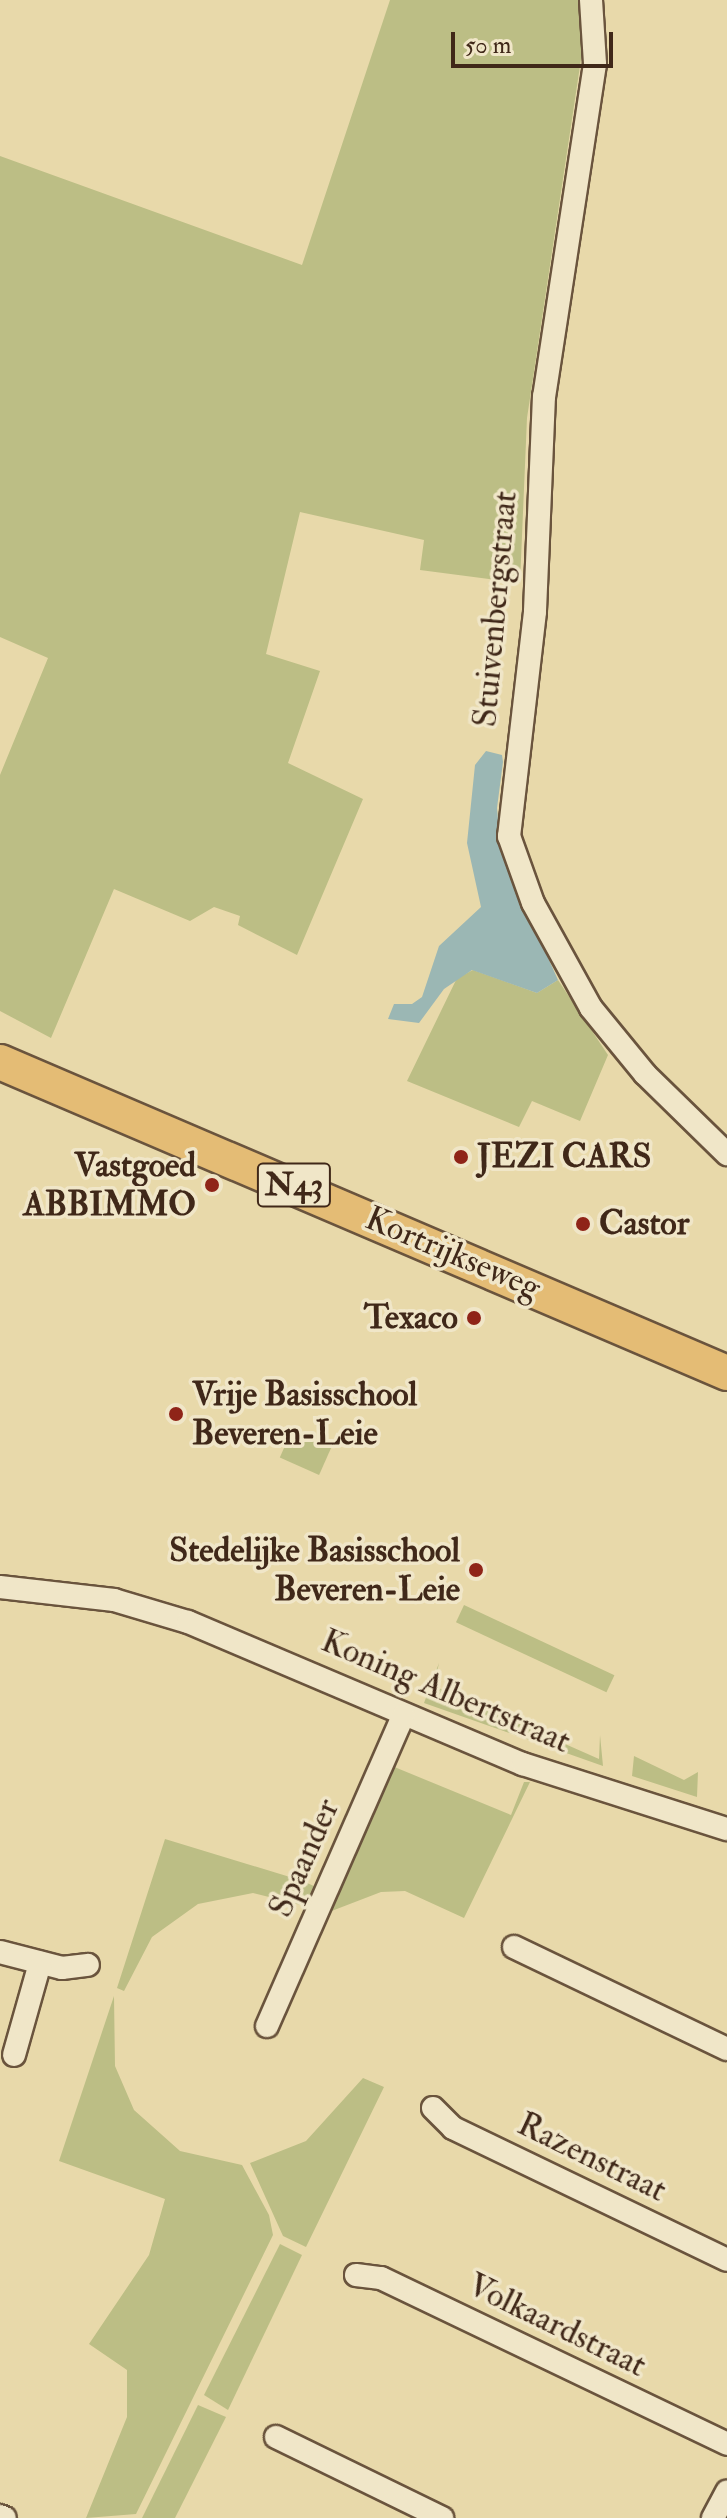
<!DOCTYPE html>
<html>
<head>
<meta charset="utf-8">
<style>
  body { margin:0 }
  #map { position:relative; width:727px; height:2518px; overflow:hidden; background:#e8d9aa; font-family:"IM FELL Double Pica",serif }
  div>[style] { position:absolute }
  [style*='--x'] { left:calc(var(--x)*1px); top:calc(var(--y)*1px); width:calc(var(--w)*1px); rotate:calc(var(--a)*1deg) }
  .green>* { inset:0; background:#bcbe85; transform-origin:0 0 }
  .water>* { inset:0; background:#9bb7b4 }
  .roads { filter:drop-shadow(2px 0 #6a543d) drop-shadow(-2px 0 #6a543d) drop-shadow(0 2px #6a543d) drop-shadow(0 -2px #6a543d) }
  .street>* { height:22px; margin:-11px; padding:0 11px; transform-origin:11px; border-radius:11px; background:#f0e6c8 }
  .primary>* { height:34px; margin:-17px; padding:0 17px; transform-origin:17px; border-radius:17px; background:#e4bc75 }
  .dots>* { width:22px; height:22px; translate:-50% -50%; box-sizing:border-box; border:4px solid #f0e6c8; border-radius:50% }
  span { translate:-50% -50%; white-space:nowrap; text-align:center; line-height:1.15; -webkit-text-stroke:7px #f0e6c8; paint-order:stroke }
  .shield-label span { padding:2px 6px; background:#f0e6c8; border:2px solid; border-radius:6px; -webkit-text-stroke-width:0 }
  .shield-label { font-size:32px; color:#402819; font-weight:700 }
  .street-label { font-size:34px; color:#402819 }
  .poi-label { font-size:34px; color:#402819; font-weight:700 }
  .left { translate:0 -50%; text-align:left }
  .right { translate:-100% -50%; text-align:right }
  .scale { position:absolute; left:451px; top:32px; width:162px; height:36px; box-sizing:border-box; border:4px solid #402819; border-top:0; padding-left:10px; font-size:24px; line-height:28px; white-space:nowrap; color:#402819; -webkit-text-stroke:6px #f0e6c8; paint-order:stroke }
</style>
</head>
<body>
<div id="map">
  <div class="green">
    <i style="clip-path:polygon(390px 0,579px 0,583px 46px,527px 418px,520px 583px,420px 570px,424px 540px,300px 512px,266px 654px,320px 671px,288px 763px,363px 799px,297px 955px,238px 925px,240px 916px,214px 907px,190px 921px,114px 889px,51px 1038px,0 1011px,0 775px,48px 658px,0 637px,0 156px,302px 265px)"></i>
    <i style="clip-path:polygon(473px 970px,537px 993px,558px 980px,608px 1055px,580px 1121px,532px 1101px,519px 1127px,407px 1081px,457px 978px)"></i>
    <i style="left:292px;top:1430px;width:43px;height:30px;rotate:24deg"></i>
    <i style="left:464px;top:1605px;width:166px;height:19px;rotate:25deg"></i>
    <i style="clip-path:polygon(439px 1663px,434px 1686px,599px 1759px,600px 1735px,603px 1766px,424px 1703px)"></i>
    <i style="clip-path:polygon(634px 1756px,684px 1780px,698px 1772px,697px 1797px,632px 1776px)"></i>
    <i style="clip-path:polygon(392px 1766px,511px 1815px,524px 1782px,530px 1782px,464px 1918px,405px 1891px,381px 1892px,329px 1912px)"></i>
    <i style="clip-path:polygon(165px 1839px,303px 1881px,318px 1888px,309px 1907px,253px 1893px,198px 1904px,152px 1937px,124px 1991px,117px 1988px)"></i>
    <i style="clip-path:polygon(114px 1996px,115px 2066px,134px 2110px,180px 2151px,242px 2165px,269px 2215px,273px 2235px,136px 2514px,86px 2518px,127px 2417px,127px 2370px,89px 2344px,149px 2255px,165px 2199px,59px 2161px)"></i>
    <i style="clip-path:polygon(363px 2078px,384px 2087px,306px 2247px,283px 2236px,250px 2163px,306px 2141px)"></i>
    <i style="clip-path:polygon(280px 2244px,302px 2255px,228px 2410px,204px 2395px)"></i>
    <i style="clip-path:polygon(198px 2405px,226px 2417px,175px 2518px,142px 2518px)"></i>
  </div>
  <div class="water">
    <i style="clip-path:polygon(486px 751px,502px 755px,503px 762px,497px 808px,501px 853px,558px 980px,537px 993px,472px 970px,444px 989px,419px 1023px,388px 1019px,394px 1004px,412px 1004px,422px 997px,439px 946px,481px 907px,467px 843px,475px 765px)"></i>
  </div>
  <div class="roads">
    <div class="street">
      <i style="--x:591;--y:0;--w:64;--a:86.4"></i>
      <i style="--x:595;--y:64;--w:336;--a:98.7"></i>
      <i style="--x:544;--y:396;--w:216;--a:92.4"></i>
      <i style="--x:535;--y:612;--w:226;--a:96.6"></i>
      <i style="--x:509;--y:836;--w:71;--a:70.3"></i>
      <i style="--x:533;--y:903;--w:120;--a:61.1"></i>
      <i style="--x:591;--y:1008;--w:85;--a:50.7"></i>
      <i style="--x:645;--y:1074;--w:115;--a:44.3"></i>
      <i style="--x:0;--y:1587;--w:115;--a:6.5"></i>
      <i style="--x:114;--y:1600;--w:77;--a:16.6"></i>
      <i style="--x:188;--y:1622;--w:364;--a:23"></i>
      <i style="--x:523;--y:1764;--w:214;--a:17.7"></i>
      <i style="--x:514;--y:1947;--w:236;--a:25.6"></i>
      <i style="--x:0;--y:1952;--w:64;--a:14.5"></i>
      <i style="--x:62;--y:1968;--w:26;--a:-7"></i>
      <i style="--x:267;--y:2026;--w:339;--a:-66.3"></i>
      <i style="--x:14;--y:2055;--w:96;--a:-74.2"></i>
      <i style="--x:433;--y:2108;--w:28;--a:45"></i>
      <i style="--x:453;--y:2128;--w:304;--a:25.7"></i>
      <i style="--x:356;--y:2275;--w:25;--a:7"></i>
      <i style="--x:381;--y:2278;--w:384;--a:25.6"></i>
      <i style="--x:276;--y:2437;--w:185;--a:26"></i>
      <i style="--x:0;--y:2516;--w:5;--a:22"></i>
      <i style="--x:713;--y:2518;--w:30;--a:-62"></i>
    </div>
    <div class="primary">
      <i style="--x:0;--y:1062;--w:791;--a:23.16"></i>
    </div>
  </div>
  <div class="dots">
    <i style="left:461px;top:1157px;background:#8f2418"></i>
    <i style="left:212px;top:1185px;background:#8f2418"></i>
    <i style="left:583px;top:1224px;background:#8f2418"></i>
    <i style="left:474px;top:1318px;background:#8f2418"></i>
    <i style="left:176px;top:1414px;background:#8f2418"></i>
    <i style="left:476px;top:1570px;background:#8f2418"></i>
  </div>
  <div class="shield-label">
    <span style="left:294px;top:1185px">N43</span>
  </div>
  <div class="street-label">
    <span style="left:495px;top:609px;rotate:-85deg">Stuivenbergstraat</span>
    <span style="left:453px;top:1253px;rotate:23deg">Kortrijkseweg</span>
    <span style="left:446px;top:1691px;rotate:23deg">Koning Albertstraat</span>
    <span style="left:304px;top:1858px;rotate:-66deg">Spaander</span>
    <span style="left:592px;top:2157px;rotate:26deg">Razenstraat</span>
    <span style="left:557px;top:2325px;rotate:26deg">Volkaardstraat</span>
  </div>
  <div class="poi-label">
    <span class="left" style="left:477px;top:1157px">JEZI CARS</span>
    <span class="right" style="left:196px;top:1185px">Vastgoed<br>ABBIMMO</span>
    <span class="left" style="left:599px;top:1224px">Castor</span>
    <span class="right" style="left:458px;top:1318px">Texaco</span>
    <span class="left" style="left:192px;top:1414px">Vrije Basisschool<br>Beveren-Leie</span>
    <span class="right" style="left:460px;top:1570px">Stedelijke Basisschool<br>Beveren-Leie</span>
  </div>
  <div class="scale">50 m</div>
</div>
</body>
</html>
